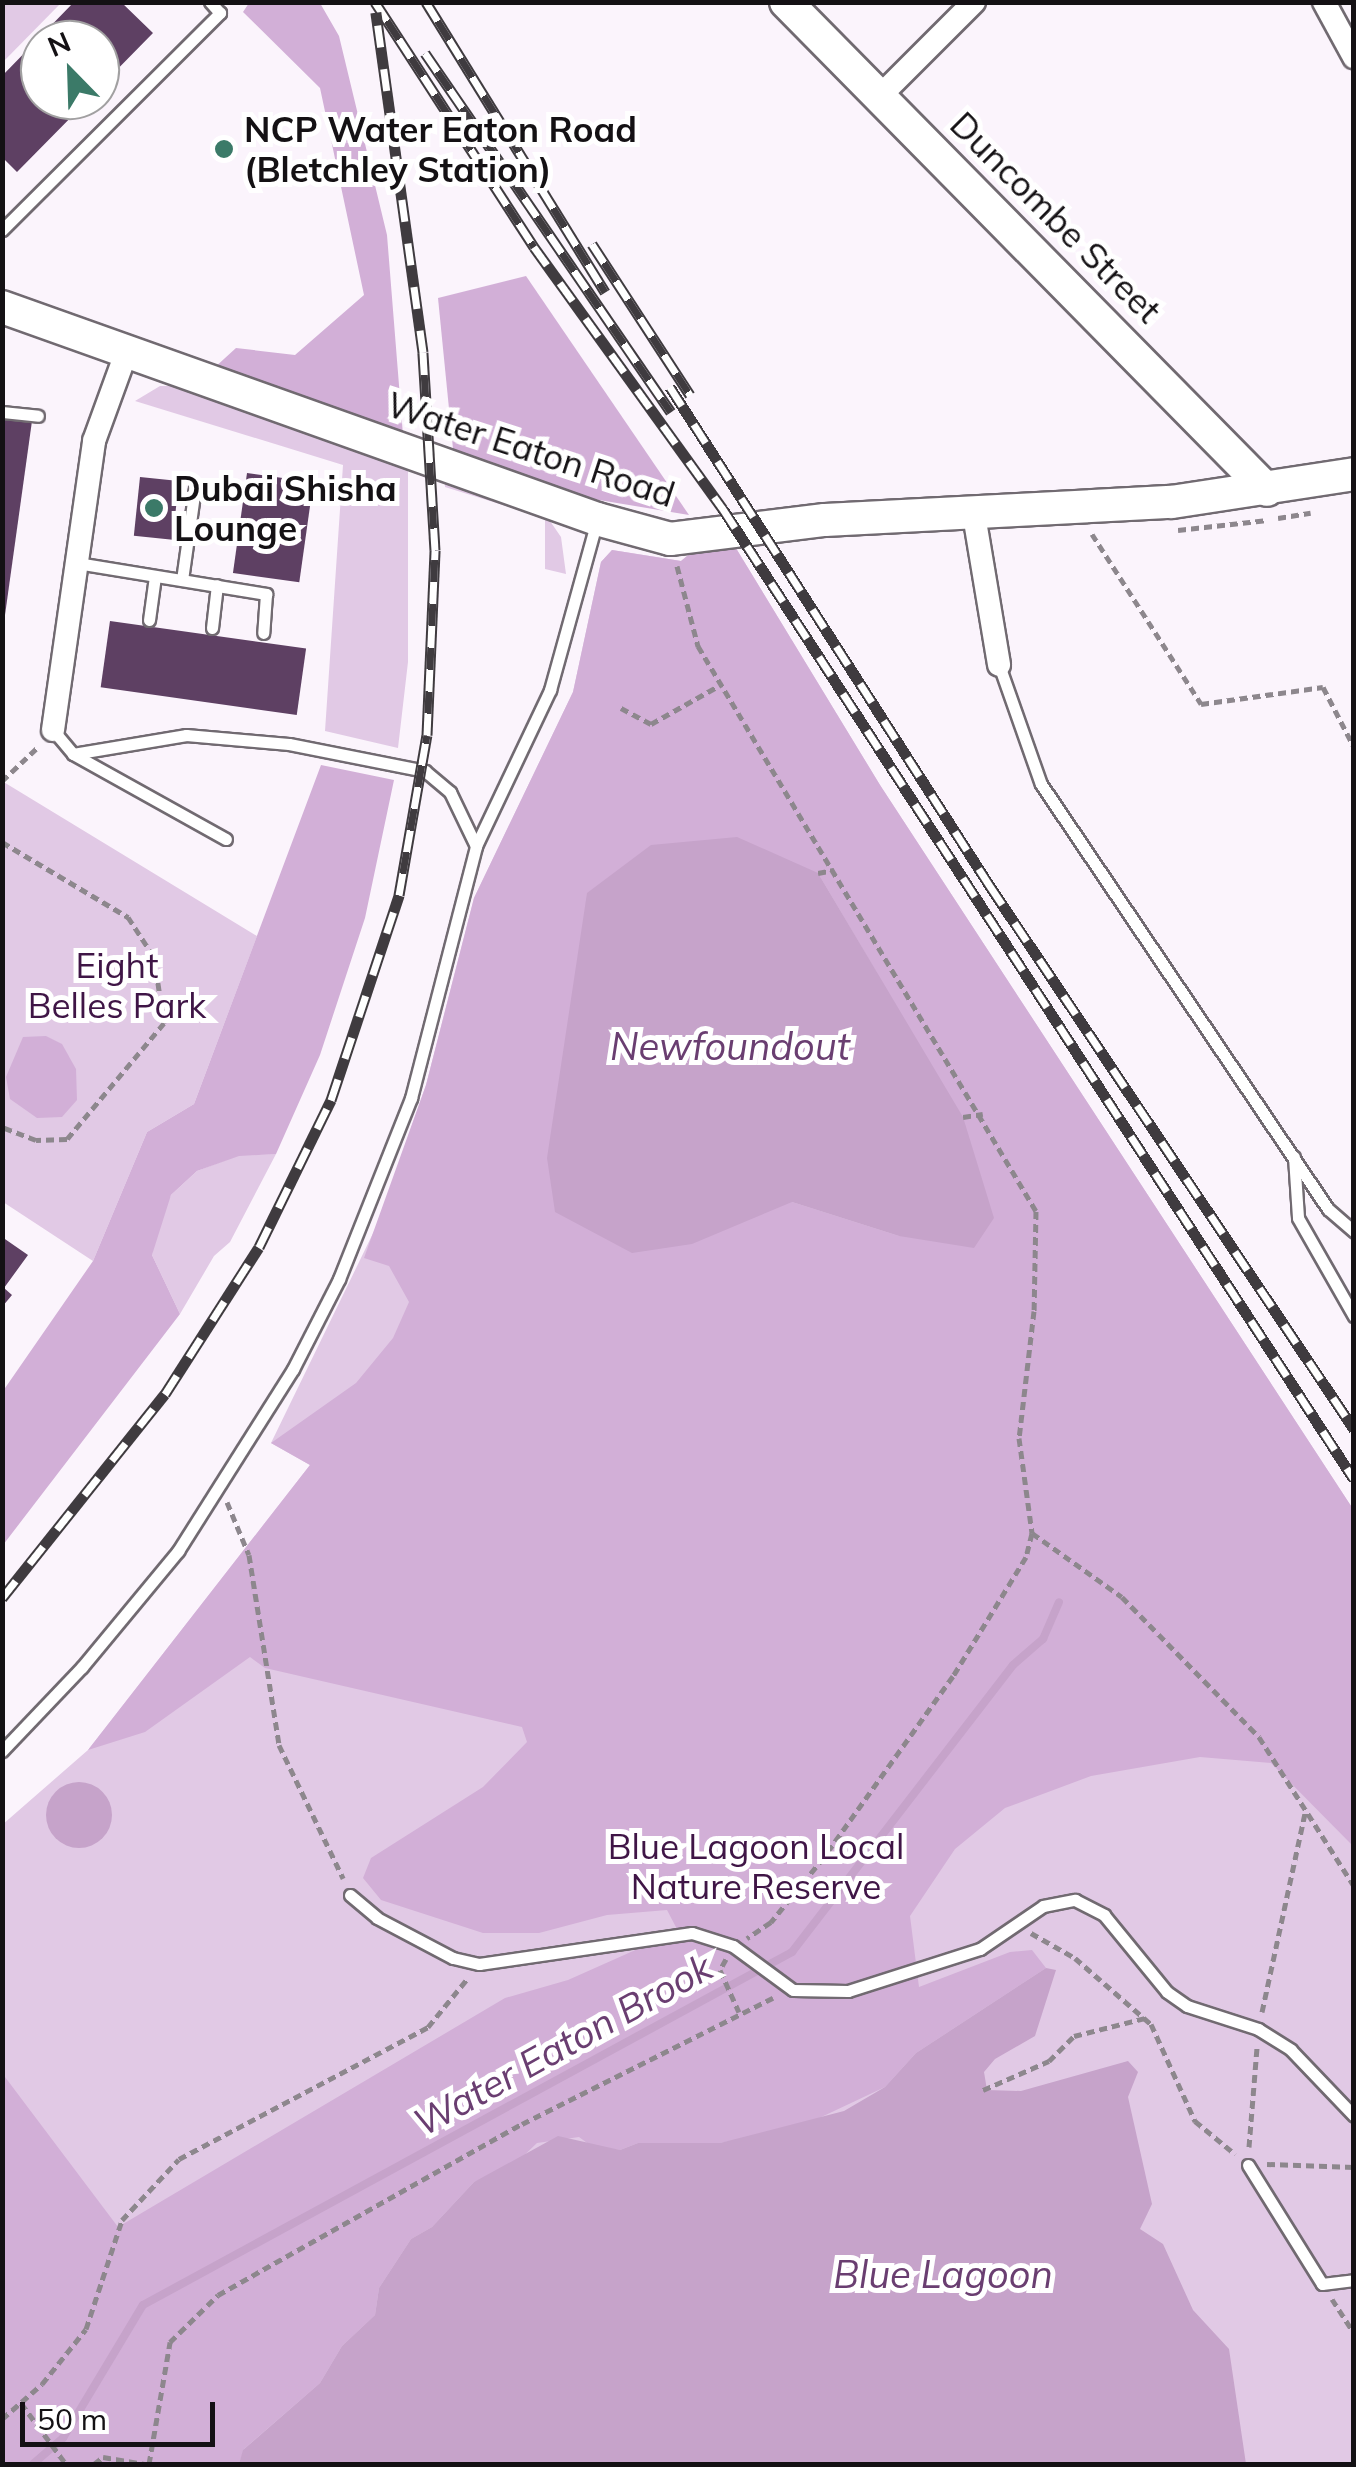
<!DOCTYPE html>
<html>
<head>
<meta charset="utf-8">
<style>
  body { margin:0 }
  #map { position:relative; width:1356px; height:2467px; overflow:hidden; background:#fbf4fc; font-family:Mulish,sans-serif }
  div>[style] { position:absolute }
  [style*='--x'] { left:calc(var(--x)*1px); top:calc(var(--y)*1px); width:calc(var(--w)*1px); rotate:calc(var(--a)*1deg) }
  .green>* { inset:0; background:#e1c9e5 }
  .forest>* { inset:0; background:#d2afd7 }
  .water>* { inset:0; background:#c6a3ca }
  .round { border-radius:50% }
  .stream>* { height:8px; margin:-4px; padding:0 4px; transform-origin:4px; border-radius:4px; background:#c6a3ca }
  .building>* { inset:0; background:#5e4063; transform-origin:0 0 }
  .path>* { height:5px; margin-top:-2.5px; transform-origin:0; background:repeating-linear-gradient(90deg,#8d878d 0 8px,transparent 0 13px) }
  .roads { filter:drop-shadow(2px 0 #716a71) drop-shadow(-2px 0 #716a71) drop-shadow(0 2px #716a71) drop-shadow(0 -2px #716a71) }
  .lane>* { height:11px; margin:-5.5px; padding:0 5.5px; transform-origin:5.5px; border-radius:5.5px; background:#fff }
  .street>* { height:22px; margin:-11px; padding:0 11px; transform-origin:11px; border-radius:11px; background:#fff }
  .secondary>* { height:32px; margin:-16px; padding:0 16px; transform-origin:16px; border-radius:16px; background:#fff }
  .rail>* { height:11px; margin-top:-5.5px; transform-origin:0; background:repeating-linear-gradient(90deg,#fff 0 22px,#3f3b3f 0 44px); box-sizing:border-box; border-block:2px solid #3f3b3f }
  .dots>* { width:28px; height:28px; translate:-50% -50%; box-sizing:border-box; border:5px solid #fff; border-radius:50% }
  span { translate:-50% -50%; white-space:nowrap; text-align:center; line-height:1.15; -webkit-text-stroke:10px #fff; paint-order:stroke }
  .poi-label { font-size:35px; color:#141114; font-weight:700 }
  .left { translate:0 -50%; text-align:left }
  .street-label { font-size:35px; color:#141114 }
  .park-label { font-size:35px; color:#3f1546 }
  .water-label { font-size:38px; color:#6a3e71; font-style:italic }
  .frame { position:absolute; inset:0; border:5px solid #141114; pointer-events:none }
  .north { position:absolute; left:20px; top:20px; width:100px; height:100px; box-sizing:border-box; background:#fff; border:2px solid #a1a0a1; border-radius:50%; rotate:337deg; font-size:28px; font-weight:700; line-height:40px; text-align:center; color:#141114 }
  .north::after { content:''; display:block; margin:auto; width:35px; height:45px; background:#3b7a68; clip-path:polygon(50% 0,100% 100%,50% 72%,0 100%) }
  .scale { position:absolute; left:20px; top:2402px; width:195px; height:45px; box-sizing:border-box; border:5px solid #141114; border-top:0; padding-left:12px; font-size:30px; line-height:35px; white-space:nowrap; color:#141114; -webkit-text-stroke:8px #fff; paint-order:stroke }
</style>
</head>
<body>
<div id="map">
  <div class="green">
    <i style="clip-path:polygon(3px 2px,61px 3px,3px 62px,2px 3px)"></i>
    <i style="clip-path:polygon(160px 386px,178px 386px,408px 460px,408px 662px,398px 748px,325px 731px,343px 465px,135px 401px)"></i>
    <i style="clip-path:polygon(444px 472px,541px 508px,561px 537px,566px 574px,545px 569px,545px 518px,445px 487px)"></i>
    <i style="clip-path:polygon(731px 540px,880px 785px,1353px 1509px,1353px 2464px,3px 2464px,2px 1825px,88px 1750px,310px 1465px,271px 1443px,378px 1223px,426px 1085px,474px 898px,573px 692px,601px 562px,612px 550px,681px 561px,698px 547px)"></i>
    <i style="clip-path:polygon(2px 781px,257px 936px,194px 1104px,147px 1132px,93px 1261px,3px 1202px)"></i>
    <i style="clip-path:polygon(276px 1154px,230px 1242px,214px 1256px,180px 1314px,152px 1255px,155px 1228px,171px 1195px,197px 1171px,239px 1155px)"></i>
  </div>
  <div class="forest">
    <i style="clip-path:polygon(249px 3px,320px 3px,339px 36px,387px 235px,403px 435px,213px 369px,236px 348px,295px 355px,364px 295px,320px 88px,243px 12px)"></i>
    <i style="clip-path:polygon(526px 276px,689px 515px,581px 497px,454px 459px,438px 298px)"></i>
    <i style="clip-path:polygon(evenodd,731px 540px,880px 785px,1353px 1509px,1353px 1846px,1271px 1763px,1200px 1757px,1091px 1776px,1005px 1808px,955px 1849px,910px 1916px,919px 1987px,1010px 1952px,1032px 1950px,1046px 1968px,916px 2053px,885px 2087px,798px 2128px,720px 2143px,638px 2143px,620px 2150px,594px 2148px,579px 2137px,537px 2143px,514px 2165px,474px 2182px,432px 2227px,411px 2239px,379px 2288px,375px 2315px,342px 2346px,320px 2383px,244px 2449px,239px 2464px,3px 2464px,2px 2073px,118px 2227px,505px 1998px,568px 1980px,678px 1931px,667px 1910px,607px 1915px,539px 1933px,483px 1933px,381px 1900px,363px 1878px,371px 1858px,483px 1787px,527px 1742px,522px 1727px,265px 1668px,250px 1657px,145px 1732px,88px 1750px,310px 1465px,271px 1443px,356px 1383px,393px 1338px,409px 1302px,389px 1266px,364px 1258px,426px 1085px,474px 898px,573px 692px,601px 562px,612px 550px,681px 561px,698px 547px,731px 540px,818px 873px,877px 973px,899px 1236px,792px 1202px,818px 873px)"></i>
    <i style="clip-path:polygon(321px 765px,394px 780px,365px 918px,320px 1055px,276px 1154px,239px 1156px,197px 1171px,171px 1195px,152px 1255px,180px 1314px,3px 1545px,3px 1391px,93px 1261px,147px 1132px,194px 1104px)"></i>
    <i style="clip-path:polygon(46px 1036px,62px 1044px,76px 1069px,77px 1100px,62px 1117px,37px 1118px,10px 1099px,6px 1077px,23px 1037px)"></i>
  </div>
  <div class="water">
    <i style="clip-path:polygon(737px 837px,818px 873px,963px 1117px,994px 1218px,974px 1248px,899px 1236px,792px 1202px,692px 1244px,632px 1253px,555px 1212px,547px 1158px,587px 893px,651px 845px)"></i>
    <i class="round" style="left:46px;top:1782px;width:66px;height:66px"></i>
    <i style="clip-path:polygon(1046px 1968px,1056px 1970px,1035px 2036px,995px 2059px,984px 2072px,987px 2090px,1021px 2091px,1128px 2061px,1138px 2072px,1128px 2097px,1152px 2204px,1140px 2229px,1163px 2244px,1193px 2310px,1229px 2349px,1246px 2464px,239px 2464px,243px 2450px,320px 2383px,342px 2346px,375px 2315px,379px 2288px,411px 2239px,432px 2227px,474px 2182px,558px 2136px,620px 2150px,638px 2143px,720px 2143px,844px 2111px,885px 2087px,916px 2053px)"></i>
  </div>
  <div class="stream">
    <i style="--x:33;--y:2464;--w:40;--a:-41"></i>
    <i style="--x:63;--y:2438;--w:155;--a:-59"></i>
    <i style="--x:143;--y:2305;--w:739;--a:-28.54"></i>
    <i style="--x:792;--y:1952;--w:362;--a:-52.4"></i>
    <i style="--x:1013;--y:1665;--w:40;--a:-41"></i>
    <i style="--x:1043;--y:1639;--w:40;--a:-66.6"></i>
  </div>
  <div class="building">
    <i style="clip-path:polygon(74px 2px,121px 2px,153px 33px,100px 87px,100px 40px,40px 40px,40px 100px,88px 100px,17px 172px,2px 157px,2px 76px)"></i>
    <i style="clip-path:polygon(2px 416px,32px 421px,5px 615px,2px 615px)"></i>
    <i style="left:247px;top:473px;width:67px;height:101px;rotate:8deg"></i>
    <i style="left:140px;top:477px;width:39px;height:59px;rotate:6deg"></i>
    <i style="left:110px;top:621px;width:198px;height:67px;rotate:8deg"></i>
    <i style="clip-path:polygon(2px 1237px,28px 1255px,4px 1288px,12px 1295px,2px 1307px)"></i>
  </div>
  <div class="path">
    <i style="--x:1278;--y:518;--w:33;--a:-9"></i>
    <i style="--x:1178;--y:530;--w:90;--a:-6.4"></i>
    <i style="--x:1092;--y:534;--w:202;--a:57.3"></i>
    <i style="--x:1201;--y:704;--w:123;--a:-7.9"></i>
    <i style="--x:1323;--y:687;--w:68;--a:62.7"></i>
    <i style="--x:677;--y:566;--w:83;--a:75.3"></i>
    <i style="--x:698;--y:646;--w:658;--a:59.11"></i>
    <i style="--x:1036;--y:1211;--w:100;--a:91.1"></i>
    <i style="--x:1034;--y:1311;--w:128;--a:96.7"></i>
    <i style="--x:1019;--y:1438;--w:96;--a:82.2"></i>
    <i style="--x:1032;--y:1533;--w:25;--a:104"></i>
    <i style="--x:1026;--y:1557;--w:140;--a:121.5"></i>
    <i style="--x:953;--y:1676;--w:222;--a:125.5"></i>
    <i style="--x:824;--y:1857;--w:84;--a:129.2"></i>
    <i style="--x:771;--y:1922;--w:29;--a:146"></i>
    <i style="--x:621;--y:708;--w:34;--a:28"></i>
    <i style="--x:651;--y:724;--w:81;--a:-29.4"></i>
    <i style="--x:2;--y:781;--w:50;--a:-43.4"></i>
    <i style="--x:2;--y:842;--w:147;--a:30.8"></i>
    <i style="--x:128;--y:917;--w:48;--a:57"></i>
    <i style="--x:154;--y:957;--w:67;--a:81.4"></i>
    <i style="--x:164;--y:1023;--w:151;--a:129.9"></i>
    <i style="--x:67;--y:1139;--w:31;--a:178"></i>
    <i style="--x:36;--y:1140;--w:36;--a:-159"></i>
    <i style="--x:818;--y:873;--w:16;--a:-11"></i>
    <i style="--x:963;--y:1117;--w:20;--a:-9"></i>
    <i style="--x:227;--y:1502;--w:57;--a:67.5"></i>
    <i style="--x:249;--y:1555;--w:192;--a:81"></i>
    <i style="--x:279;--y:1745;--w:148;--a:64.3"></i>
    <i style="--x:1032;--y:1533;--w:110;--a:35.4"></i>
    <i style="--x:1122;--y:1597;--w:196;--a:45.6"></i>
    <i style="--x:1259;--y:1737;--w:177;--a:57.5"></i>
    <i style="--x:1031;--y:1933;--w:51;--a:29.6"></i>
    <i style="--x:1075;--y:1958;--w:101;--a:41"></i>
    <i style="--x:1151;--y:2024;--w:107;--a:65.6"></i>
    <i style="--x:1195;--y:2121;--w:52;--a:39.5"></i>
    <i style="--x:726;--y:1959;--w:13;--a:119"></i>
    <i style="--x:720;--y:1970;--w:46;--a:65.7"></i>
    <i style="--x:1262;--y:2012;--w:204;--a:-77.8"></i>
    <i style="--x:983;--y:2090;--w:72;--a:-23.7"></i>
    <i style="--x:1049;--y:2061;--w:35;--a:-45"></i>
    <i style="--x:1074;--y:2036;--w:73;--a:-14.2"></i>
    <i style="--x:1249;--y:2147;--w:99;--a:-85.4"></i>
    <i style="--x:1267;--y:2164;--w:87;--a:2"></i>
    <i style="--x:1332;--y:2299;--w:40;--a:57.1"></i>
    <i style="--x:21;--y:2403;--w:76;--a:53.6"></i>
    <i style="--x:2;--y:2419;--w:53;--a:-41.2"></i>
    <i style="--x:42;--y:2384;--w:70;--a:-51.3"></i>
    <i style="--x:86;--y:2329;--w:115;--a:-71.7"></i>
    <i style="--x:122;--y:2220;--w:83;--a:-46.9"></i>
    <i style="--x:179;--y:2159;--w:282;--a:-27.9"></i>
    <i style="--x:428;--y:2027;--w:63;--a:-50.8"></i>
    <i style="--x:94;--y:2464;--w:11;--a:-38"></i>
    <i style="--x:103;--y:2457;--w:42;--a:9.7"></i>
    <i style="--x:149;--y:2464;--w:124;--a:-80.2"></i>
    <i style="--x:170;--y:2342;--w:67;--a:-44.4"></i>
    <i style="--x:218;--y:2295;--w:349;--a:-29.4"></i>
    <i style="--x:522;--y:2124;--w:281;--a:-26.7"></i>
  </div>
  <div class="roads">
    <div class="lane">
      <i style="--x:2;--y:230;--w:308;--a:-44.9"></i>
      <i style="--x:220;--y:13;--w:15;--a:-132"></i>
      <i style="--x:2;--y:412;--w:36;--a:6"></i>
      <i style="--x:77;--y:563;--w:192;--a:9.3"></i>
      <i style="--x:266;--y:594;--w:39;--a:94"></i>
      <i style="--x:182;--y:580;--w:94;--a:-82"></i>
      <i style="--x:149;--y:620;--w:44;--a:-82.2"></i>
      <i style="--x:212;--y:628;--w:43;--a:-83.4"></i>
      <i style="--x:999;--y:665;--w:126;--a:70.6"></i>
      <i style="--x:1041;--y:784;--w:513;--a:55.97"></i>
      <i style="--x:1328;--y:1209;--w:35;--a:41"></i>
      <i style="--x:53;--y:730;--w:31;--a:50"></i>
      <i style="--x:73;--y:754;--w:175;--a:29.1"></i>
      <i style="--x:73;--y:754;--w:115;--a:-9.5"></i>
      <i style="--x:186;--y:735;--w:103;--a:5"></i>
      <i style="--x:289;--y:744;--w:139;--a:11.2"></i>
      <i style="--x:425;--y:771;--w:33;--a:40"></i>
      <i style="--x:450;--y:792;--w:60;--a:64.3"></i>
      <i style="--x:1294;--y:1157;--w:61;--a:86.2"></i>
      <i style="--x:1298;--y:1218;--w:113;--a:60.3"></i>
      <i style="--x:2;--y:1751;--w:116;--a:-46.4"></i>
      <i style="--x:82;--y:1667;--w:151;--a:-50.4"></i>
      <i style="--x:178;--y:1551;--w:215;--a:-57.7"></i>
      <i style="--x:293;--y:1369;--w:101;--a:-62.9"></i>
      <i style="--x:339;--y:1279;--w:195;--a:-68.3"></i>
      <i style="--x:411;--y:1098;--w:260;--a:-75.5"></i>
      <i style="--x:476;--y:846;--w:173;--a:-64.6"></i>
      <i style="--x:550;--y:690;--w:175;--a:-74.5"></i>
      <i style="--x:350;--y:1895;--w:35;--a:40"></i>
      <i style="--x:377;--y:1918;--w:86;--a:27.8"></i>
      <i style="--x:453;--y:1958;--w:27;--a:13"></i>
      <i style="--x:479;--y:1964;--w:215;--a:-8.3"></i>
      <i style="--x:692;--y:1933;--w:43;--a:17.6"></i>
      <i style="--x:733;--y:1946;--w:74;--a:36.3"></i>
      <i style="--x:793;--y:1990;--w:55;--a:1"></i>
      <i style="--x:848;--y:1991;--w:139;--a:-17.7"></i>
      <i style="--x:980;--y:1949;--w:76;--a:-34.3"></i>
      <i style="--x:1043;--y:1906;--w:33;--a:-11"></i>
      <i style="--x:1075;--y:1900;--w:33;--a:27"></i>
      <i style="--x:1104;--y:1915;--w:99;--a:50.7"></i>
      <i style="--x:1167;--y:1992;--w:24;--a:35"></i>
      <i style="--x:1187;--y:2006;--w:75;--a:17.9"></i>
      <i style="--x:1258;--y:2029;--w:39;--a:32"></i>
      <i style="--x:1291;--y:2050;--w:91;--a:46.3"></i>
      <i style="--x:1248;--y:2165;--w:140;--a:58.1"></i>
      <i style="--x:1322;--y:2284;--w:32;--a:-7"></i>
    </div>
    <div class="street">
      <i style="--x:1324;--y:2;--w:63;--a:61.4"></i>
      <i style="--x:880;--y:96;--w:133;--a:-45"></i>
      <i style="--x:974;--y:515;--w:152;--a:80.5"></i>
      <i style="--x:53;--y:730;--w:292;--a:-81.9"></i>
      <i style="--x:94;--y:441;--w:94;--a:-70"></i>
    </div>
    <div class="secondary">
      <i style="--x:786;--y:2;--w:685;--a:45.41"></i>
      <i style="--x:2;--y:307;--w:632;--a:19.61"></i>
      <i style="--x:597;--y:519;--w:76;--a:15.3"></i>
      <i style="--x:670;--y:539;--w:156;--a:-7"></i>
      <i style="--x:825;--y:520;--w:347;--a:-3"></i>
      <i style="--x:1172;--y:502;--w:184;--a:-8.7"></i>
    </div>
  </div>
  <div class="rail">
    <i style="--x:375;--y:2;--w:292;--a:57"></i>
    <i style="--x:534;--y:247;--w:323;--a:54.2"></i>
    <i style="--x:723;--y:509;--w:1157;--a:56.96"></i>
    <i style="--x:426;--y:2;--w:341;--a:58.3"></i>
    <i style="--x:425;--y:53;--w:435;--a:55.6"></i>
    <i style="--x:592;--y:244;--w:180;--a:57"></i>
    <i style="--x:670;--y:387;--w:593;--a:57.33"></i>
    <i style="--x:990;--y:886;--w:654;--a:56.16"></i>
    <i style="--x:2;--y:1598;--w:261;--a:-51.4"></i>
    <i style="--x:165;--y:1394;--w:174;--a:-57.4"></i>
    <i style="--x:259;--y:1247;--w:164;--a:-63.9"></i>
    <i style="--x:331;--y:1100;--w:216;--a:-71.6"></i>
    <i style="--x:399;--y:895;--w:162;--a:-80.1"></i>
    <i style="--x:427;--y:735;--w:185;--a:-87.5"></i>
    <i style="--x:435;--y:550;--w:198;--a:-93.5"></i>
    <i style="--x:423;--y:352;--w:343;--a:-97.9"></i>
  </div>
  <div class="dots">
    <i style="left:224px;top:149px;background:#3b7a68"></i>
    <i style="left:154px;top:508px;background:#3b7a68"></i>
  </div>
  <div class="poi-label">
    <span class="left" style="left:244px;top:149px">NCP Water Eaton Road<br>(Bletchley Station)</span>
    <span class="left" style="left:174px;top:508px">Dubai Shisha<br>Lounge</span>
  </div>
  <div class="street-label">
    <span style="left:1056px;top:217px;rotate:45deg">Duncombe Street</span>
    <span style="left:531px;top:449px;rotate:18deg">Water Eaton Road</span>
  </div>
  <div class="park-label">
    <span style="left:117px;top:985px">Eight<br>Belles Park</span>
    <span style="left:756px;top:1866px">Blue Lagoon Local<br>Nature Reserve</span>
  </div>
  <div class="water-label">
    <span style="left:730px;top:1047px">Newfoundout</span>
    <span style="left:563px;top:2045px;rotate:-29deg">Water Eaton Brook</span>
    <span style="left:943px;top:2275px">Blue Lagoon</span>
  </div>
  <div class="frame"></div>
  <div class="north">N</div>
  <div class="scale">50 m</div>
</div>
</body>
</html>
